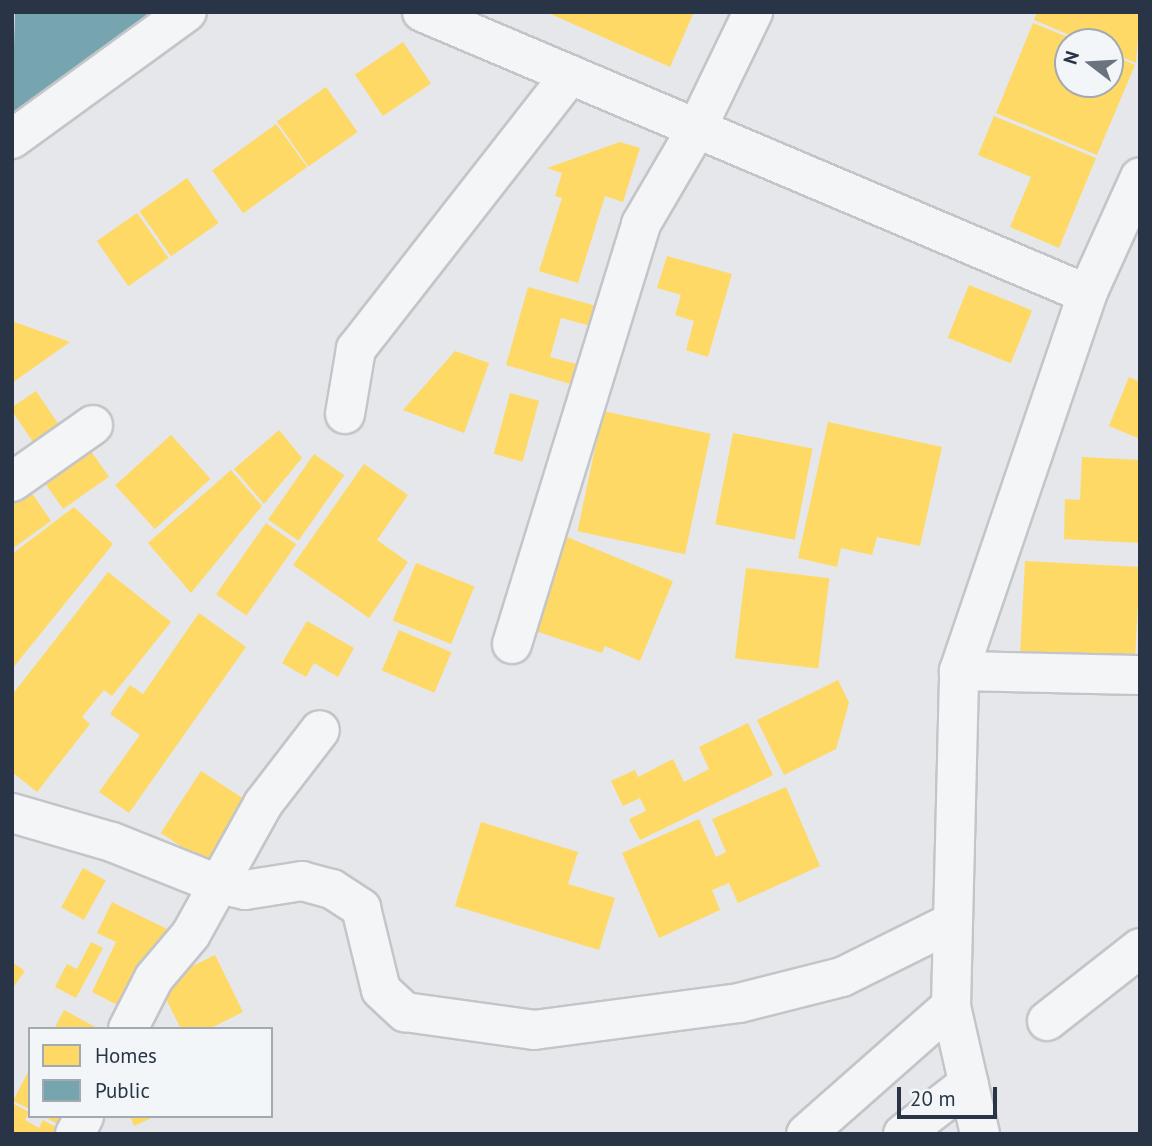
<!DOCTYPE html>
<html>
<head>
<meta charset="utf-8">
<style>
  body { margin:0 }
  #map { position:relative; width:1152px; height:1146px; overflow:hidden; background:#e5e7ea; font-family:"PT Sans",sans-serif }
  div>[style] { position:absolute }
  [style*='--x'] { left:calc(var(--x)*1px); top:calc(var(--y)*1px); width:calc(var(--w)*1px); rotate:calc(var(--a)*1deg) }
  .homes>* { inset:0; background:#ffd966; transform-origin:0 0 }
  .public>* { inset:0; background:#76a5af }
  .roads { filter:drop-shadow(2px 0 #c3c5c8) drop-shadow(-2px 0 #c3c5c8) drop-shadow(0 2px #c3c5c8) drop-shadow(0 -2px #c3c5c8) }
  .street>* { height:38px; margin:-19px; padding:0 19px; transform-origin:19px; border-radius:19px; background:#f4f5f7 }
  span { translate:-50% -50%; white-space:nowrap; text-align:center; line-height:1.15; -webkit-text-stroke:7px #f3f6f9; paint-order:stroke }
  .frame { position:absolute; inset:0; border:14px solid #293546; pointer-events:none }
  .legend { position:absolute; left:28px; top:1027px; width:245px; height:91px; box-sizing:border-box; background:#f3f6f9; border:2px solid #a2a9b1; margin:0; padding:9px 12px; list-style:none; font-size:21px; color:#293546 }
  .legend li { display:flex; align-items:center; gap:14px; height:35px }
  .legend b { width:35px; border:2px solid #a2a9b1 }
  .north { position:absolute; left:1054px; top:28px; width:70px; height:70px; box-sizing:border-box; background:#f3f6f9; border:2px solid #a2a9b1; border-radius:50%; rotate:287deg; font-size:19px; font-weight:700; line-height:28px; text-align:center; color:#293546 }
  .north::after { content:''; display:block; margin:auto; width:24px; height:32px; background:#6b737f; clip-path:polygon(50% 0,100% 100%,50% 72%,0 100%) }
  .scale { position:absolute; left:897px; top:1087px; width:100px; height:32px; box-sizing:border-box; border:4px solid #293546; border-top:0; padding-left:9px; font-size:21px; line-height:24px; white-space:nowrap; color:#293546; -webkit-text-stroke:5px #f3f6f9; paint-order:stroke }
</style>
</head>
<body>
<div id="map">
  <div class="homes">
    <i style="clip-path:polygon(546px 12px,694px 12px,670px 67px)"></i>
    <i style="clip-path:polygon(1037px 12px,1140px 12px,1136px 63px,1110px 52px,1110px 42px,1086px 42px,1034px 20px)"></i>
    <i style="clip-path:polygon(1033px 23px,1080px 42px,1068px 42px,1068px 84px,1110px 84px,1110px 54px,1135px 65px,1097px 155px,996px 113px)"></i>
    <i style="left:403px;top:42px;width:50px;height:58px;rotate:56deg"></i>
    <i style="left:326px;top:87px;width:55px;height:60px;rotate:55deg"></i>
    <i style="clip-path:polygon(994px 116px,1096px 158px,1059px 248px,1010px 227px,1031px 177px,978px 155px)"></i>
    <i style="left:276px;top:124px;width:53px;height:79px;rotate:54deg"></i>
    <i style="clip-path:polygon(620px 142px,640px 148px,623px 202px,605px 196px,578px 283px,539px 271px,562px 198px,555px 196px,562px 173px,547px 168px)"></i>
    <i style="left:187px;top:178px;width:55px;height:58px;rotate:55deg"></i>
    <i style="left:137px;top:213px;width:55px;height:49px;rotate:55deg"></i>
    <i style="clip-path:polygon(667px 256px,732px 274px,708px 357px,686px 350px,694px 321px,675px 315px,681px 295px,657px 288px)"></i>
    <i style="left:969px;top:285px;width:68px;height:57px;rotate:22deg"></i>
    <i style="clip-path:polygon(528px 287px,596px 306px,591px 326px,561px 318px,550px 357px,580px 365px,574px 385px,506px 365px)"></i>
    <i style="clip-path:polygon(12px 321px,70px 342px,12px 383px)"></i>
    <i style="clip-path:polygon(455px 351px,489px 363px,464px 433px,403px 410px)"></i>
    <i style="clip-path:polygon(1129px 377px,1140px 382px,1140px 439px,1109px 426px)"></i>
    <i style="left:36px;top:391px;width:48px;height:31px;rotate:56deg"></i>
    <i style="left:510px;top:393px;width:30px;height:63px;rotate:15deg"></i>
    <i style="left:603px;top:411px;width:110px;height:123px;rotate:12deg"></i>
    <i style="clip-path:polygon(828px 422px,942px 447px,920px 546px,877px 537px,872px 555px,841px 548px,837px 567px,798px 558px)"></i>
    <i style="clip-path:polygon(279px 430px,302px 458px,264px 504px,234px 469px)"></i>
    <i style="left:733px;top:433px;width:81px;height:93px;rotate:11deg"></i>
    <i style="left:171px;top:435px;width:59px;height:75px;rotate:48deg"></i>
    <i style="left:86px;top:444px;width:40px;height:56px;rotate:55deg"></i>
    <i style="left:314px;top:454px;width:37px;height:80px;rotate:35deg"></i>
    <i style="clip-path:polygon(1082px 457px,1140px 460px,1140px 543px,1064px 539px,1065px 499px,1080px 500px)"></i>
    <i style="clip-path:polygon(364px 464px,408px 495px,377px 540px,408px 562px,369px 618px,293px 565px)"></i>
    <i style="clip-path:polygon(231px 470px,262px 506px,191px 593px,148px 543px)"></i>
    <i style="clip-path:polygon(25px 483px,51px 521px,12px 549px,12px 492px)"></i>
    <i style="clip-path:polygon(74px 507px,113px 544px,12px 669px,12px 554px)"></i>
    <i style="left:266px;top:523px;width:37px;height:87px;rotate:35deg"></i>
    <i style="clip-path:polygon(567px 537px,673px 581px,640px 661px,605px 646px,602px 653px,529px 629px)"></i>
    <i style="left:1025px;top:561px;width:115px;height:90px;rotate:3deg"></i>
    <i style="left:416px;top:563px;width:63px;height:62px;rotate:22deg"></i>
    <i style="left:746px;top:568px;width:84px;height:91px;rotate:7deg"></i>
    <i style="clip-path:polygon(108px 572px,171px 622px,112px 696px,104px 690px,82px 717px,90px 724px,37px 792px,12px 772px,12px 695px)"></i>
    <i style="clip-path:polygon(199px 613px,246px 647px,129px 813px,99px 792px,140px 735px,110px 714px,130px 685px,143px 694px)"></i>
    <i style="clip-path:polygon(307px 621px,354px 648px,338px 677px,314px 663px,306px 677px,282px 663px)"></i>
    <i style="left:399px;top:630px;width:57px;height:44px;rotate:23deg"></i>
    <i style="clip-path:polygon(838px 680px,849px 703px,836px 749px,784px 775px,757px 720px)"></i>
    <i style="clip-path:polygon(748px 723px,773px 775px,640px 840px,629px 819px,646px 811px,640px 798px,623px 806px,611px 781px,635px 770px,638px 777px,673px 759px,684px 782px,709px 769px,699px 747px)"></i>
    <i style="left:201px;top:771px;width:56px;height:74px;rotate:33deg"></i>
    <i style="clip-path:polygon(786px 787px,820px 866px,738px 903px,729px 883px,712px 890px,720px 910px,659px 938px,622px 853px,699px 819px,716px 857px,726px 852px,712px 819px)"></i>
    <i style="clip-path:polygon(481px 822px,578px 852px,568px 884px,615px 898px,599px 950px,455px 906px)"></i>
    <i style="left:83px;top:868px;width:26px;height:45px;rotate:29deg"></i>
    <i style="clip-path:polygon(112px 902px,169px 930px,129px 1011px,92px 992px,116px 942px,97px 933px)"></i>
    <i style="clip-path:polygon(91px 942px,103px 948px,76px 998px,55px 987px,67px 964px,77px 969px)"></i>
    <i style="clip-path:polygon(215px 955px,243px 1012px,209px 1029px,181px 1029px,158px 983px)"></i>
    <i style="clip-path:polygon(12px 962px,25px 971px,12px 989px)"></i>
    <i style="clip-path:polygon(64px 1010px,99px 1029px,54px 1029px)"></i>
    <i style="clip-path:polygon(30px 1068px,30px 1109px,13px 1101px)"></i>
    <i style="clip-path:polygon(12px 1103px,29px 1112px,25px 1120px,39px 1128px,43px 1120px,63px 1131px,62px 1134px,12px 1134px)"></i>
    <i style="clip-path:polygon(43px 1116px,66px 1116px,61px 1126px)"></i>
    <i style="clip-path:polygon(130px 1116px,156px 1116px,134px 1126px)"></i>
  </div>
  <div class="public">
    <i style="clip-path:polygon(15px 12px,164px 12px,12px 119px)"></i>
  </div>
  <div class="roads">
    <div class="street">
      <i style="--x:422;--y:12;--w:722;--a:22.98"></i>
      <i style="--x:12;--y:139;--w:216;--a:-36"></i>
      <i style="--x:345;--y:414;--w:66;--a:-80.4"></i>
      <i style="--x:356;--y:349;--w:348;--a:-52"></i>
      <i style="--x:12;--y:482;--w:99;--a:-35.1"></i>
      <i style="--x:512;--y:644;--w:439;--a:-72.9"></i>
      <i style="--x:641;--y:224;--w:111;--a:-59.7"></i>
      <i style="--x:697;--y:128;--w:129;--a:-64.2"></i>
      <i style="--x:959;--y:671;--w:181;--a:1.3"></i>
      <i style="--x:12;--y:813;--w:104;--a:16.2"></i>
      <i style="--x:112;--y:842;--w:111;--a:21.7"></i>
      <i style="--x:215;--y:883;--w:31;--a:13"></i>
      <i style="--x:245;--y:890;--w:58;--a:-9"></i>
      <i style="--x:302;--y:881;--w:31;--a:15"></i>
      <i style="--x:332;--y:889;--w:35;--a:33"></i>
      <i style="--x:361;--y:908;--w:84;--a:76.3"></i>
      <i style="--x:381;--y:990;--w:33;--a:43"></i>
      <i style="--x:405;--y:1012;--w:130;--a:7.9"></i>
      <i style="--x:534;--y:1030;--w:207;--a:-7.5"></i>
      <i style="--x:739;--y:1003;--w:106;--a:-14.2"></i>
      <i style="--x:842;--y:977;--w:124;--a:-26.4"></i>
      <i style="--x:1047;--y:1021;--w:118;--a:-38.1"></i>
      <i style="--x:128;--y:1029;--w:57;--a:-63"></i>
      <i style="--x:154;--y:978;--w:57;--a:-49.9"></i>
      <i style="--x:191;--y:934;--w:149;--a:-61"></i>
      <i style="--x:263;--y:804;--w:93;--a:-52.4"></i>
      <i style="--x:75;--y:1134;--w:20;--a:-63"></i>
      <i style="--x:806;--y:1134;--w:193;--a:-41.4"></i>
      <i style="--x:903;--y:1134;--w:83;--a:-37.7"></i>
      <i style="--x:980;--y:1134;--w:131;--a:-102.8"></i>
      <i style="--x:951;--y:1006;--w:335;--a:-88.6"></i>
      <i style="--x:959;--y:671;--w:398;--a:-71.2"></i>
      <i style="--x:1087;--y:294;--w:128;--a:-65.6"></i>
    </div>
  </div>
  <div class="frame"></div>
  <ul class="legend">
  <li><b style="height:19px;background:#ffd966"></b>Homes</li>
  <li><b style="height:19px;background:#76a5af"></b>Public</li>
  </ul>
  <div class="north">N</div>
  <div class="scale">20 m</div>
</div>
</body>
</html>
